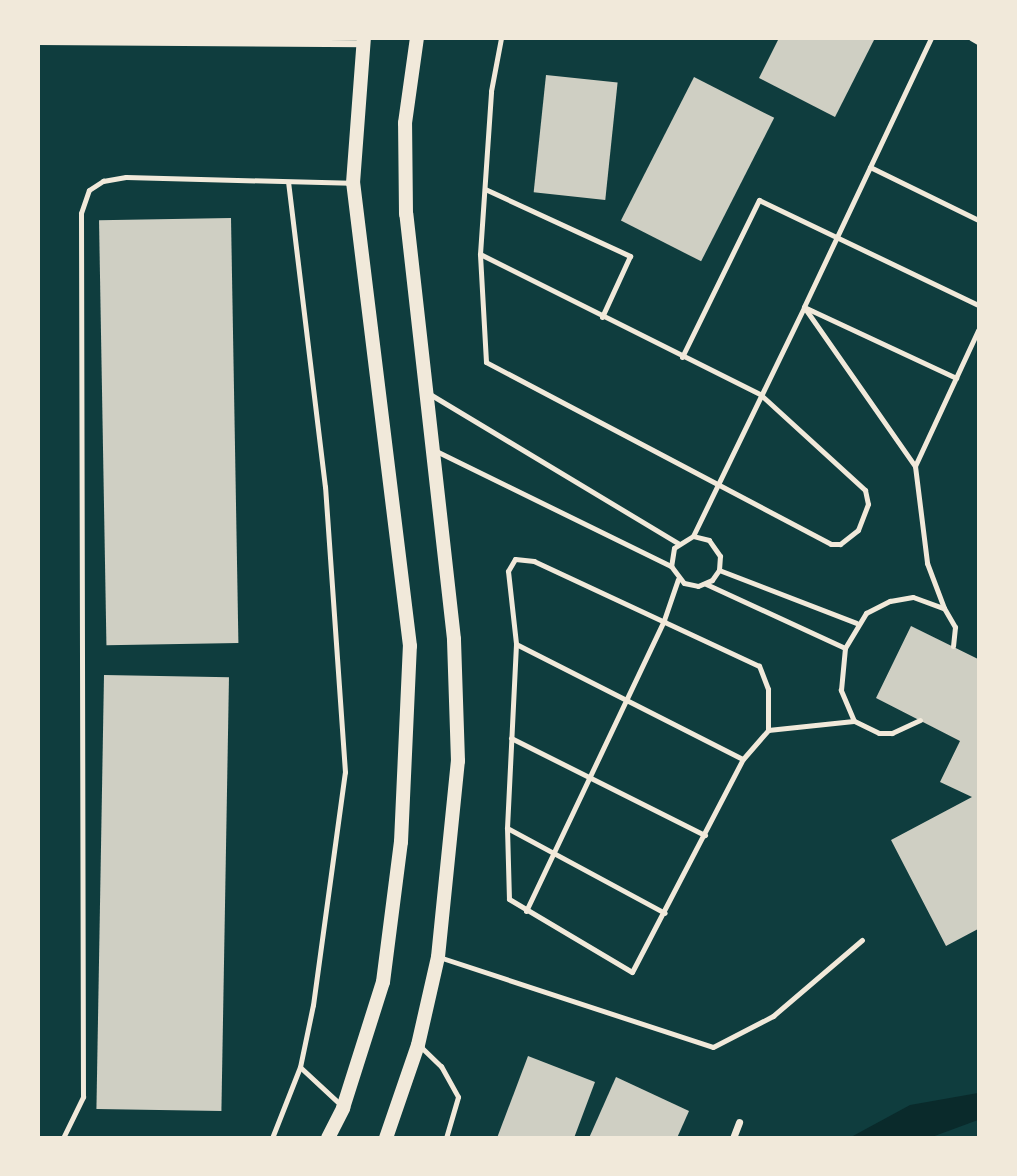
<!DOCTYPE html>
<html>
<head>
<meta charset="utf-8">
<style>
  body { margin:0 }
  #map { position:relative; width:1017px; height:1176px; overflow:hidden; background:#0f3d3e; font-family:"PT Sans",sans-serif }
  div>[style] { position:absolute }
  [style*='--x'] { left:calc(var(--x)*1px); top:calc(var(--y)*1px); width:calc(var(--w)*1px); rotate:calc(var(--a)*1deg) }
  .water>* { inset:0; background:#0a2a2b }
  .building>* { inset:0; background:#cfcfc3; transform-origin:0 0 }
  .service>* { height:5px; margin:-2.5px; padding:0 2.5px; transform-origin:2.5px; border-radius:2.5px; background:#f1e9da }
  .minor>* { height:7px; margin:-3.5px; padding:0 3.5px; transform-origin:3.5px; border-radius:3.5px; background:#f1e9da }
  .secondary>* { height:14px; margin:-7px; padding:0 7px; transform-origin:7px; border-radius:7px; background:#f1e9da }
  span { translate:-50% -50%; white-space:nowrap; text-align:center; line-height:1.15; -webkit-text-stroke:6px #f1e9da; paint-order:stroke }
  .frame { position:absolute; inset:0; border:40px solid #f1e9da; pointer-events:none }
</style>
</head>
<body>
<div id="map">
  <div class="water">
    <i style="clip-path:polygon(978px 1093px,978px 1120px,932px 1137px,851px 1137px,910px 1105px)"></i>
  </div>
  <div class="building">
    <i style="clip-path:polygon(779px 38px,875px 38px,835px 117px,759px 78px)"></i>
    <i style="left:546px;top:75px;width:72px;height:118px;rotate:6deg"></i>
    <i style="left:694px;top:77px;width:90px;height:161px;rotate:27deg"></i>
    <i style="left:231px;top:218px;width:425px;height:132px;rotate:89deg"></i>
    <i style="clip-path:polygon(911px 626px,978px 659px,978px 929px,946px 946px,891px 840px,972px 797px,940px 782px,960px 741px,876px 698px)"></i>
    <i style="left:104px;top:675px;width:125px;height:434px;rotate:1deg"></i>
    <i style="clip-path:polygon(528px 1056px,595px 1082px,574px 1138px,497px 1138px)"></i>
    <i style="clip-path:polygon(616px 1077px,689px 1111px,677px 1138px,589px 1138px)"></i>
  </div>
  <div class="service">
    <i style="--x:931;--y:38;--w:297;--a:115.3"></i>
    <i style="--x:804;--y:307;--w:168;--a:25"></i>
    <i style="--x:971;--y:38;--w:8;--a:30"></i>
    <i style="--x:870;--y:167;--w:120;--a:26.1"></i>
    <i style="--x:485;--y:189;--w:160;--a:24.8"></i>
    <i style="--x:630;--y:256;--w:67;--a:114.7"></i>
    <i style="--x:480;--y:254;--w:314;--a:26.6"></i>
    <i style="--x:761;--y:395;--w:141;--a:42.4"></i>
    <i style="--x:865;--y:490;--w:14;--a:78"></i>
    <i style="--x:868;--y:504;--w:28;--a:111"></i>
    <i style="--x:858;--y:530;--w:23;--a:142"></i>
    <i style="--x:840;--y:544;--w:9;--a:180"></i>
    <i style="--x:831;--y:544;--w:390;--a:-152.2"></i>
    <i style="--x:486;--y:362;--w:108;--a:-93.2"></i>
    <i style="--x:480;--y:254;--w:163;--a:-86.1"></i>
    <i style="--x:491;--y:91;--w:54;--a:-79.3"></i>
    <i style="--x:682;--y:357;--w:175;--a:-63.9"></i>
    <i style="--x:759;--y:200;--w:243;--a:25.6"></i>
    <i style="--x:428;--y:393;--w:292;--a:31"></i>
    <i style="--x:436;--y:451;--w:262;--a:26.1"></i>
    <i style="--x:671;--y:566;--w:21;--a:53"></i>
    <i style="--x:684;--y:583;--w:14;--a:12"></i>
    <i style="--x:698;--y:586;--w:15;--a:-23"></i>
    <i style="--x:712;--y:580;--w:12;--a:-55"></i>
    <i style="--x:719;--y:570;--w:14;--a:-86"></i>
    <i style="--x:720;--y:556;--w:19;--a:-125"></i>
    <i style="--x:709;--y:540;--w:16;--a:-166"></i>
    <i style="--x:693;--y:536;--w:22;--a:148"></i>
    <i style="--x:674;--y:548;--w:18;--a:99"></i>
    <i style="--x:915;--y:466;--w:150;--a:-65.1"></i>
    <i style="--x:693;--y:536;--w:254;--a:-64.1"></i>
    <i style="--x:804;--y:307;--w:194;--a:55.1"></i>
    <i style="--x:915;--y:466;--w:98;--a:82.9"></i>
    <i style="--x:927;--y:563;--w:48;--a:69.3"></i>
    <i style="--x:719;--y:570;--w:147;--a:21.1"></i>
    <i style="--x:706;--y:584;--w:153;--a:24.7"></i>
    <i style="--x:516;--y:644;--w:254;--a:26.9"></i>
    <i style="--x:920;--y:720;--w:31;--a:155"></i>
    <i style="--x:892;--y:733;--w:13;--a:180"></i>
    <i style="--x:879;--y:733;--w:28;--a:-154"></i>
    <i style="--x:854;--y:721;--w:34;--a:-113"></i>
    <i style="--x:841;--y:690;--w:42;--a:-84.6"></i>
    <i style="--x:845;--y:648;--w:41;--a:-59"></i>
    <i style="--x:866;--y:613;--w:27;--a:-27"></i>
    <i style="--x:890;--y:601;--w:23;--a:-10"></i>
    <i style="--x:913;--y:597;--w:33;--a:20"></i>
    <i style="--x:944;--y:608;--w:22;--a:60"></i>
    <i style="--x:955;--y:627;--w:19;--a:96"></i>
    <i style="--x:768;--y:730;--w:41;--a:-90"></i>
    <i style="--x:768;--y:689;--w:25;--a:-111"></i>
    <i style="--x:759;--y:666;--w:248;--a:-155"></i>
    <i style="--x:534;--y:561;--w:19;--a:-174"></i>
    <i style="--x:515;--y:559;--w:14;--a:120"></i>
    <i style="--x:508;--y:571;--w:73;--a:83.7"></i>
    <i style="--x:516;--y:644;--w:184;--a:92.8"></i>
    <i style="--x:507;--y:828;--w:71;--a:88.4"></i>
    <i style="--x:509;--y:899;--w:143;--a:30.7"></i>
    <i style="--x:632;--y:972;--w:240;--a:-62.5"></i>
    <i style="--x:743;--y:759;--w:38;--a:-49"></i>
    <i style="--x:768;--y:730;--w:86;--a:-6"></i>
    <i style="--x:511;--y:738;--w:217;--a:26.6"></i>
    <i style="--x:507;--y:828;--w:179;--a:28.3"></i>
    <i style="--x:526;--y:911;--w:322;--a:-64.6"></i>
    <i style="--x:664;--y:620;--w:43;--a:-71.1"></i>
    <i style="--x:439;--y:957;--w:288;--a:18.2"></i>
    <i style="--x:713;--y:1047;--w:68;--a:-27.3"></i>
    <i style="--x:773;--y:1016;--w:117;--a:-40.5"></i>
    <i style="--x:421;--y:1047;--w:28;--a:44"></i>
    <i style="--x:441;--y:1066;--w:35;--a:61"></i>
    <i style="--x:458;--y:1097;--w:43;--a:106.3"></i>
    <i style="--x:300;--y:1067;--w:56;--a:42.8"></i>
    <i style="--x:63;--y:1138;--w:46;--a:-64"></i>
    <i style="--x:83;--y:1097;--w:884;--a:-90.13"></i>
    <i style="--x:81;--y:213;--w:24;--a:-71"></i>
    <i style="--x:89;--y:190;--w:17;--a:-33"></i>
    <i style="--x:103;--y:181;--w:23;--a:-10"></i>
    <i style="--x:126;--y:177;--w:224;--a:1.5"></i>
    <i style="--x:272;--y:1138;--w:76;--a:-68.5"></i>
    <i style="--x:300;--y:1067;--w:63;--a:-78.2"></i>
    <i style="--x:313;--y:1005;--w:235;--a:-82.2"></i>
    <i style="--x:345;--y:772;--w:286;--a:-94"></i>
    <i style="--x:325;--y:487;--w:307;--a:-96.9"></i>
  </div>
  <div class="minor">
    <i style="--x:38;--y:41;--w:325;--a:0.4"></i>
    <i style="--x:733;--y:1138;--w:17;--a:-69"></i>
  </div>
  <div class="secondary">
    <i style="--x:328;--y:1138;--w:34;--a:-63"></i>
    <i style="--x:343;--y:1108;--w:132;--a:-72.4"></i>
    <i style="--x:383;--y:982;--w:141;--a:-82.7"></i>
    <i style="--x:401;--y:842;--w:196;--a:-87.4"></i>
    <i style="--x:410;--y:646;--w:466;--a:-97"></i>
    <i style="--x:353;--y:183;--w:145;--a:-85.7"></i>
    <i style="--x:386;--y:1138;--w:98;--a:-71"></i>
    <i style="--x:418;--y:1045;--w:90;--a:-77.2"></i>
    <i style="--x:438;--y:957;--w:197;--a:-84.2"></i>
    <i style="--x:458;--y:761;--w:122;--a:-91.9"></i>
    <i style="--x:454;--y:639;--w:428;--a:-96.4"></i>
    <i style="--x:406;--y:214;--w:91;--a:-90.6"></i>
    <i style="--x:405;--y:123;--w:86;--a:-82"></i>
  </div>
  <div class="frame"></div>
</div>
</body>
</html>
